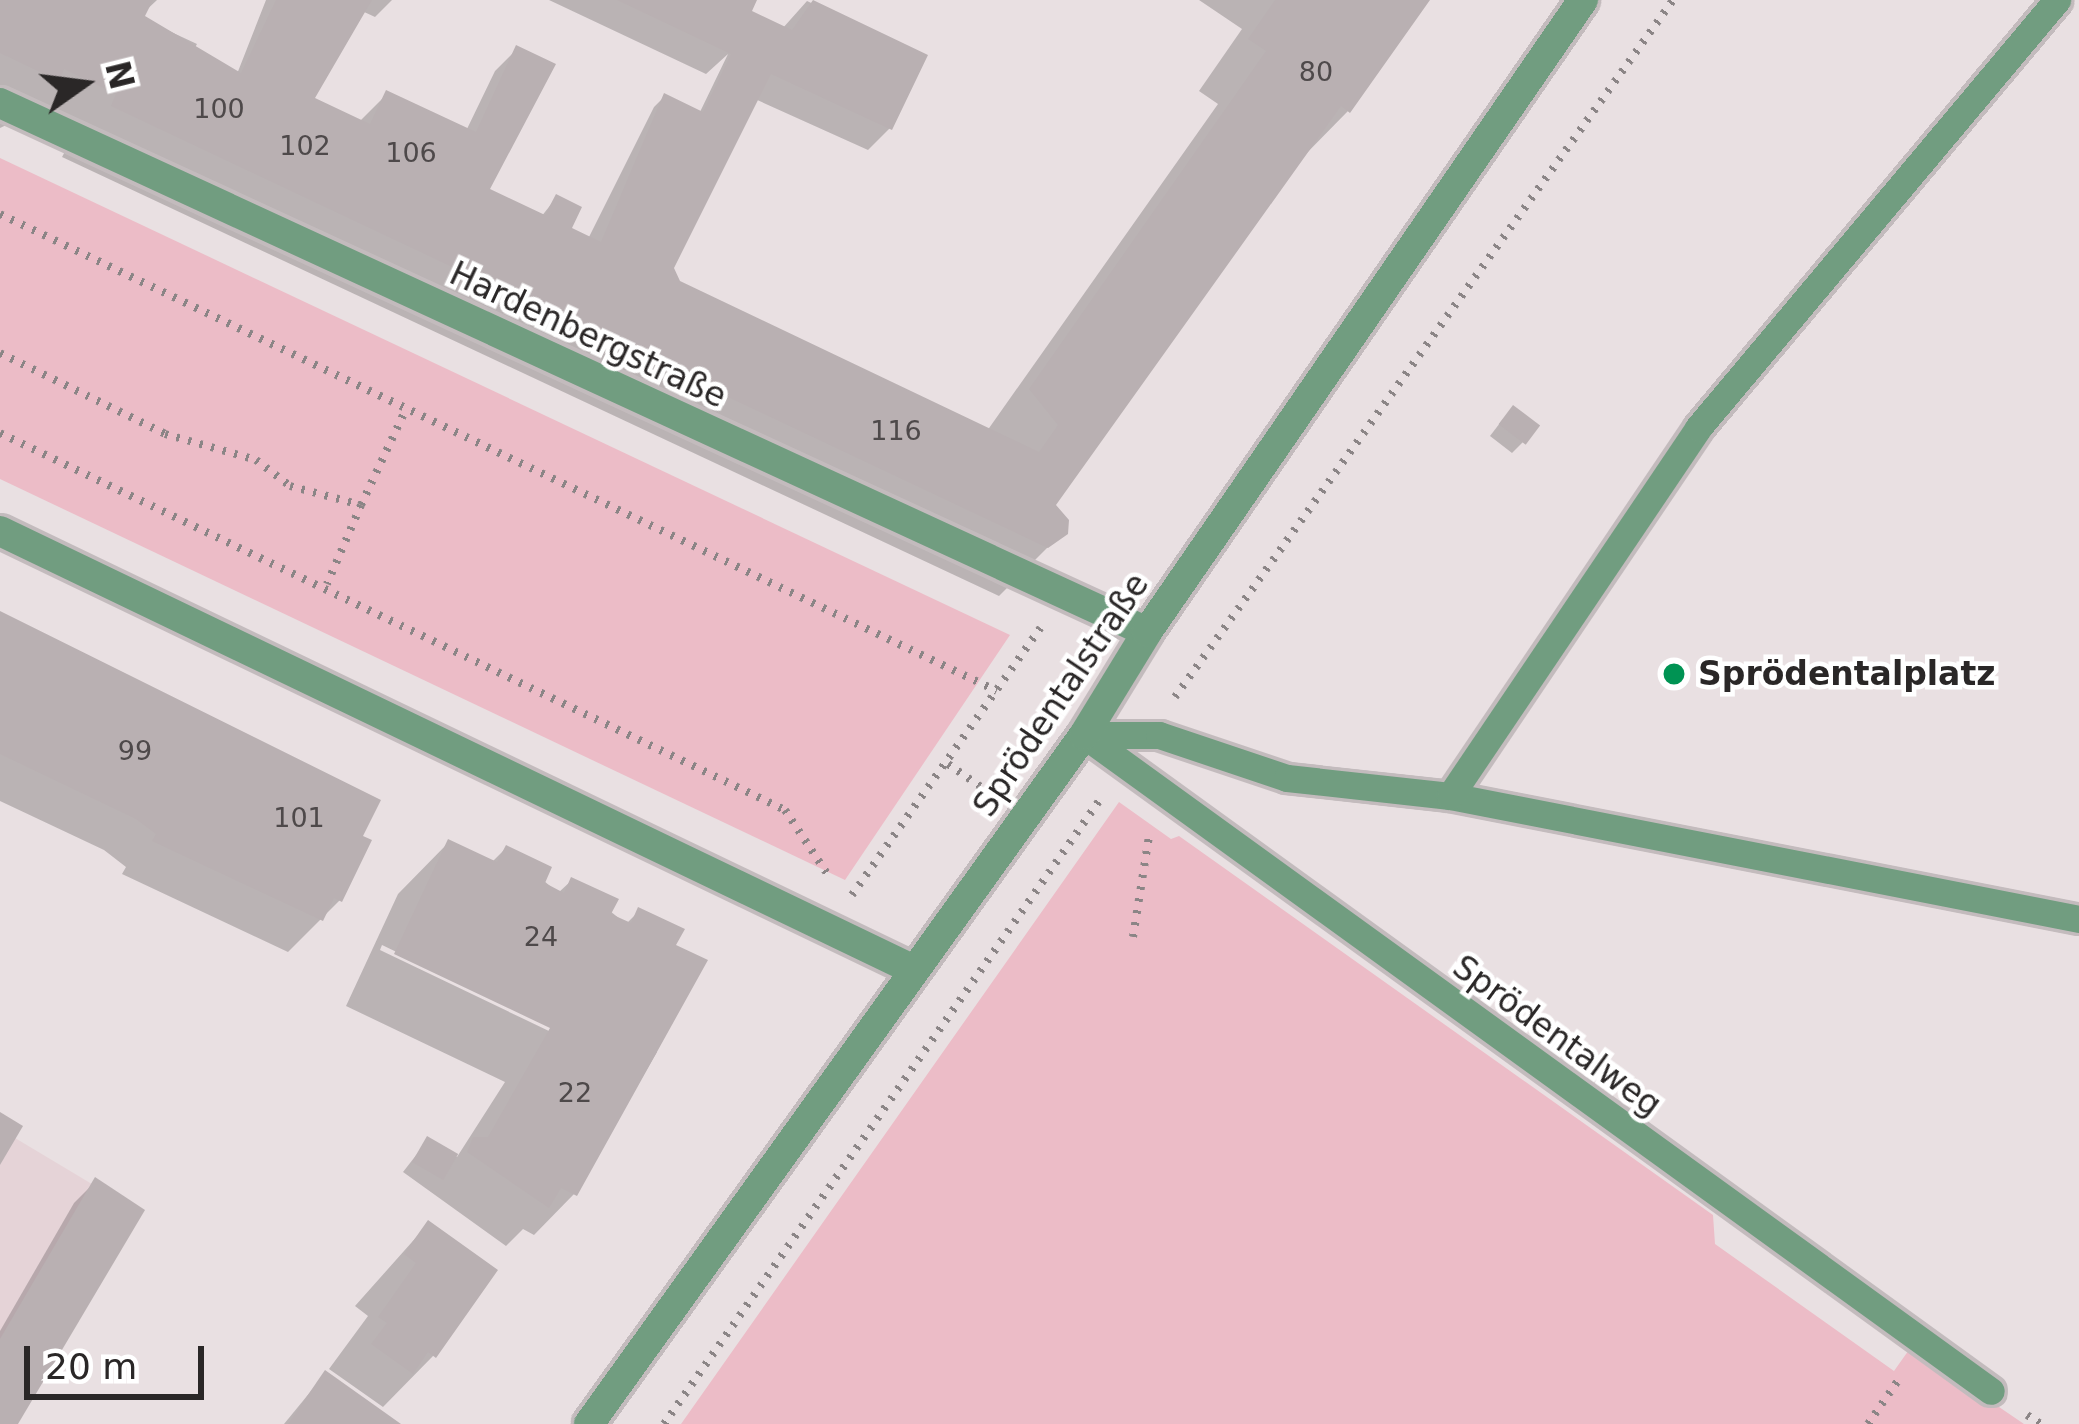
<!DOCTYPE html>
<html>
<head>
<meta charset="utf-8">
<style>
  body { margin:0 }
  #map { position:relative; width:2079px; height:1424px; overflow:hidden; background:#e9e0e2; font-family:"DejaVu Sans",sans-serif }
  div>[style] { position:absolute }
  [style*='--x'] { left:calc(var(--x)*1px); top:calc(var(--y)*1px); width:calc(var(--w)*1px); rotate:calc(var(--a)*1deg) }
  .built>* { inset:0; background:#e5d3d7 }
  .green>* { inset:0; background:#ecbcc7 }
  .shadow>* { inset:0; background:#0003 }
  .building>* { inset:0; background:#b9b0b2; transform-origin:0 0 }
  .path>* { height:8px; margin-top:-4px; transform-origin:0; background:repeating-linear-gradient(90deg,#8b8586 0 3px,transparent 0 12px) }
  .roads { filter:drop-shadow(3px 0 #c3bbbd) drop-shadow(-3px 0 #c3bbbd) drop-shadow(0 3px #c3bbbd) drop-shadow(0 -3px #c3bbbd) }
  .lane>* { height:27px; margin:-13.5px; padding:0 13.5px; transform-origin:13.5px; border-radius:13.5px; background:#719d80 }
  .street>* { height:30px; margin:-15px; padding:0 15px; transform-origin:15px; border-radius:15px; background:#719d80 }
  .dots>* { width:33px; height:33px; translate:-50% -50%; box-sizing:border-box; border:6px solid #fff; border-radius:50% }
  span { translate:-50% -50%; white-space:nowrap; text-align:center; line-height:1.15; -webkit-text-stroke:9px #fff; paint-order:stroke }
  .number-label { font-size:27px; color:#4e494a }
  .number-label span { -webkit-text-stroke-width:0 }
  .street-label { font-size:33px; color:#2a2727 }
  .poi-label { font-size:33px; color:#2a2727; font-weight:700 }
  .left { translate:0 -50%; text-align:left }
  .north { position:absolute; left:24px; top:24px; width:120px; height:120px; -webkit-text-stroke:9px #fff; paint-order:stroke; rotate:76deg; font-size:33px; font-weight:700; line-height:48px; text-align:center; color:#2a2727 }
  .north::after { content:''; display:block; margin:auto; width:42px; height:54px; background:#2a2727; clip-path:polygon(50% 0,100% 100%,50% 72%,0 100%) }
  .scale { position:absolute; left:24px; top:1346px; width:180px; height:54px; box-sizing:border-box; border:6px solid #2a2727; border-top:0; padding-left:15px; font-size:36px; line-height:42px; white-space:nowrap; color:#2a2727; -webkit-text-stroke:9px #fff; paint-order:stroke }
</style>
</head>
<body>
<div id="map">
  <div class="built">
    <i style="clip-path:polygon(0 1129px,137px 1211px,0 1424px)"></i>
  </div>
  <div class="green">
    <i style="clip-path:polygon(0 158px,1010px 635px,845px 880px,0 479px)"></i>
    <i style="clip-path:polygon(1119px 802px,1171px 839px,1179px 836px,1713px 1215px,1715px 1244px,1894px 1371px,1911px 1347px,2024px 1424px,681px 1424px)"></i>
  </div>
  <div class="shadow">
    <i style="clip-path:polygon(0 0,157px 0,139px 17px,197px 44px,192px 53px,237px 74px,266px 0,392px 0,375px 17px,362px 11px,311px 100px,359px 122px,387px 94px,466px 131px,495px 71px,517px 49px,484px 190px,541px 217px,556px 198px,566px 229px,588px 239px,654px 107px,664px 97px,699px 114px,728px 54px,706px 74px,549px 0,753px 0,742px 23px,782px 29px,807px 1px,924px 56px,890px 128px,868px 150px,755px 99px,671px 268px,677px 282px,987px 431px,1218px 104px,1199px 91px,1242px 29px,1199px 0,1427px 0,1348px 111px,1296px 164px,1053px 504px,1050px 545px,999px 596px,62px 157px,68px 146px,15px 121px,0 128px)"></i>
    <i style="clip-path:polygon(1503px 419px,1523px 442px,1512px 453px,1490px 436px)"></i>
    <i style="clip-path:polygon(0 614px,359px 838px,340px 900px,288px 952px,122px 874px,126px 867px,104px 850px,0 801px)"></i>
    <i style="clip-path:polygon(evenodd,448px 843px,492px 862px,506px 848px,558px 893px,572px 880px,626px 924px,639px 911px,672px 947px,652px 1049px,657px 1052px,574px 1194px,534px 1235px,523px 1229px,506px 1246px,403px 1172px,428px 1140px,457px 1157px,505px 1082px,346px 1006px,398px 894px,448px 843px,382px 945px,555px 1028px,551px 1032px,380px 950px,382px 945px)"></i>
    <i style="clip-path:polygon(96px 1181px,15px 1424px,0 1424px,0 1331px,74px 1203px)"></i>
    <i style="clip-path:polygon(428px 1224px,494px 1271px,433px 1356px,383px 1407px,329px 1369px,368px 1316px,355px 1306px)"></i>
    <i style="clip-path:polygon(325px 1374px,396px 1424px,284px 1424px)"></i>
  </div>
  <div class="building">
    <i style="clip-path:polygon(0 0,153px 0,145px 16px,241px 73px,276px 0,372px 0,315px 98px,370px 124px,386px 90px,476px 132px,516px 45px,556px 64px,490px 189px,545px 215px,556px 194px,582px 207px,572px 228px,601px 242px,664px 93px,703px 112px,731px 54px,617px 0,757px 0,752px 11px,792px 30px,813px 0,928px 55px,892px 130px,771px 74px,674px 268px,680px 281px,1039px 452px,1058px 425px,1029px 389px,1266px 51px,1248px 39px,1275px 0,1430px 0,1350px 113px,1341px 106px,1056px 505px,1069px 520px,1068px 534px,1048px 548px,111px 106px,116px 94px,64px 69px,59px 81px,0 53px)"></i>
    <i style="left:1513px;top:405px;width:34px;height:24px;rotate:37deg"></i>
    <i style="clip-path:polygon(0 611px,381px 800px,363px 836px,372px 840px,342px 902px,334px 898px,323px 921px,152px 841px,156px 834px,136px 819px,0 754px)"></i>
    <i style="clip-path:polygon(448px 839px,497px 862px,506px 845px,552px 867px,545px 883px,564px 893px,571px 877px,619px 899px,611px 914px,631px 923px,638px 907px,685px 929px,676px 945px,708px 960px,577px 1196px,561px 1188px,549px 1208px,467px 1152px,473px 1137px,488px 1137px,550px 1028px,394px 954px)"></i>
    <i style="clip-path:polygon(0 1112px,23px 1126px,0 1165px)"></i>
    <i style="left:427px;top:1136px;width:36px;height:30px;rotate:30deg"></i>
    <i style="clip-path:polygon(95px 1177px,145px 1210px,18px 1424px,0 1424px,0 1339px)"></i>
    <i style="clip-path:polygon(428px 1220px,498px 1270px,436px 1358px,428px 1352px,413px 1374px,371px 1344px,387px 1323px,378px 1317px,416px 1263px,404px 1254px)"></i>
    <i style="clip-path:polygon(325px 1370px,401px 1424px,288px 1424px)"></i>
  </div>
  <div class="path">
    <i style="--x:0;--y:214;--w:1105;--a:25.57"></i>
    <i style="--x:0;--y:353;--w:184;--a:26.1"></i>
    <i style="--x:165;--y:434;--w:95;--a:15.9"></i>
    <i style="--x:256;--y:460;--w:43;--a:37.4"></i>
    <i style="--x:290;--y:486;--w:73;--a:15"></i>
    <i style="--x:361;--y:505;--w:86;--a:113.3"></i>
    <i style="--x:0;--y:433;--w:871;--a:25.65"></i>
    <i style="--x:785;--y:810;--w:82;--a:56.5"></i>
    <i style="--x:361;--y:505;--w:106;--a:-64.9"></i>
    <i style="--x:1175;--y:697;--w:857;--a:-54.45"></i>
    <i style="--x:948;--y:764;--w:52;--a:34.9"></i>
    <i style="--x:852;--y:895;--w:327;--a:-54.8"></i>
    <i style="--x:1133;--y:937;--w:102;--a:-81"></i>
    <i style="--x:2027;--y:1415;--w:17;--a:33"></i>
    <i style="--x:664;--y:1424;--w:760;--a:-55.08"></i>
    <i style="--x:1868;--y:1424;--w:55;--a:-55.4"></i>
  </div>
  <div class="roads">
    <div class="lane">
      <i style="--x:1084;--y:735;--w:1119;--a:35.88"></i>
      <i style="--x:1084;--y:735;--w:75;--a:0"></i>
      <i style="--x:1159;--y:735;--w:135;--a:18.6"></i>
      <i style="--x:1287;--y:778;--w:164;--a:6.3"></i>
      <i style="--x:1450;--y:796;--w:641;--a:11.06"></i>
      <i style="--x:1450;--y:796;--w:444;--a:-56"></i>
      <i style="--x:1698;--y:428;--w:559;--a:-50.01"></i>
    </div>
    <div class="street">
      <i style="--x:0;--y:103;--w:1263;--a:24.76"></i>
      <i style="--x:0;--y:531;--w:1014;--a:25.66"></i>
      <i style="--x:589;--y:1424;--w:848;--a:-54.31"></i>
      <i style="--x:1084;--y:735;--w:121;--a:-58.5"></i>
      <i style="--x:1147;--y:632;--w:768;--a:-55.4"></i>
    </div>
  </div>
  <div class="dots">
    <i style="left:1674px;top:674px;background:#009353"></i>
  </div>
  <div class="number-label">
    <span style="left:1316px;top:72px">80</span>
    <span style="left:219px;top:109px">100</span>
    <span style="left:305px;top:146px">102</span>
    <span style="left:411px;top:153px">106</span>
    <span style="left:896px;top:431px">116</span>
    <span style="left:135px;top:751px">99</span>
    <span style="left:299px;top:818px">101</span>
    <span style="left:541px;top:937px">24</span>
    <span style="left:575px;top:1093px">22</span>
  </div>
  <div class="street-label">
    <span style="left:588px;top:335px;rotate:25deg">Hardenbergstraße</span>
    <span style="left:1061px;top:695px;rotate:-56deg">Sprödentalstraße</span>
    <span style="left:1557px;top:1036px;rotate:36deg">Sprödentalweg</span>
  </div>
  <div class="poi-label">
    <span class="left" style="left:1698px;top:674px">Sprödentalplatz</span>
  </div>
  <div class="north">N</div>
  <div class="scale">20 m</div>
</div>
</body>
</html>
